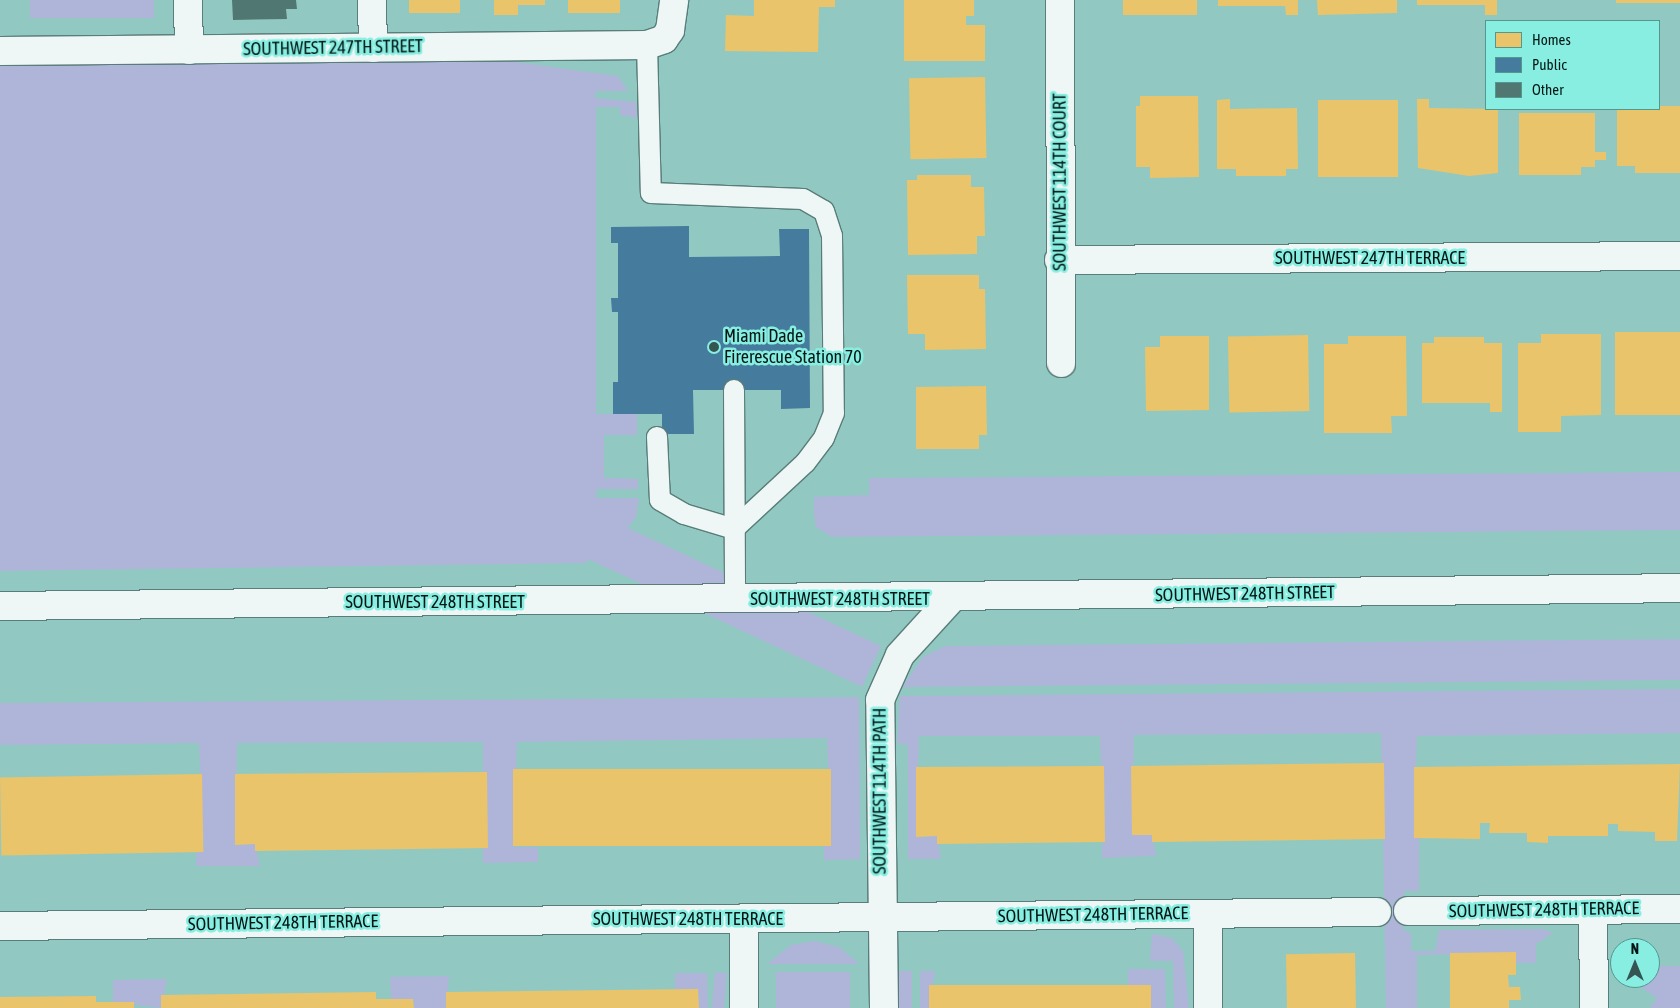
<!DOCTYPE html>
<html>
<head>
<meta charset="utf-8">
<style>
  body { margin:0 }
  #map { position:relative; width:1680px; height:1008px; overflow:hidden; background:#91c9c2; font-family:"Asap Condensed",sans-serif }
  div>[style] { position:absolute }
  [style*='--x'] { left:calc(var(--x)*1px); top:calc(var(--y)*1px); width:calc(var(--w)*1px); rotate:calc(var(--a)*1deg) }
  .green>* { inset:0; background:#aeb5d9; transform-origin:0 0 }
  .homes>* { inset:0; background:#e9c46a; transform-origin:0 0 }
  .public>* { inset:0; background:#457b9d }
  .building>* { inset:0; background:#517773 }
  .roads { filter:drop-shadow(1px 0 #597d79) drop-shadow(-1px 0 #597d79) drop-shadow(0 1px #597d79) drop-shadow(0 -1px #597d79) }
  .lane>* { height:20px; margin:-10px; padding:0 10px; transform-origin:10px; border-radius:10px; background:#eef7f6 }
  .street>* { height:28px; margin:-14px; padding:0 14px; transform-origin:14px; border-radius:14px; background:#eef7f6 }
  .secondary>* { height:28px; margin:-14px; padding:0 14px; transform-origin:14px; border-radius:14px; background:#eef7f6 }
  .dots>* { width:14px; height:14px; translate:-50% -50%; box-sizing:border-box; border:2px solid #88eee1; border-radius:50% }
  span { translate:-50% -50%; white-space:nowrap; text-align:center; line-height:1.15; -webkit-text-stroke:5px #88eee1; paint-order:stroke }
  .street-label { font-size:18px; color:#021715 }
  .poi-label { font-size:18px; color:#021715 }
  .left { translate:0 -50%; text-align:left }
  .legend { position:absolute; left:1485px; top:20px; width:175px; height:90px; box-sizing:border-box; background:#88eee1; border:1px solid #52988f; margin:0; padding:6px 9px; list-style:none; font-size:15px; color:#021715 }
  .legend li { display:flex; align-items:center; gap:10px; height:25px }
  .legend b { width:25px; border:1px solid #52988f }
  .north { position:absolute; left:1610px; top:938px; width:50px; height:50px; box-sizing:border-box; background:#88eee1; border:1px solid #52988f; border-radius:50%; rotate:0deg; font-size:14px; font-weight:700; line-height:20px; text-align:center; color:#021715 }
  .north::after { content:''; display:block; margin:auto; width:18px; height:22px; background:#345552; clip-path:polygon(50% 0,100% 100%,50% 72%,0 100%) }
</style>
</head>
<body>
<div id="map">
  <div class="green">
    <i style="left:30px;top:0;width:124px;height:18px"></i>
    <i style="clip-path:polygon(500px 60px,618px 76px,628px 91px,596px 91px,595px 98px,636px 102px,637px 118px,620px 115px,620px 107px,596px 107px,596px 414px,637px 414px,637px 435px,604px 435px,604px 478px,638px 479px,638px 489px,597px 489px,596px 498px,639px 498px,636px 517px,626px 530px,618px 538px,596px 540px,594px 554px,586px 563px,0 571px,0 62px)"></i>
    <i style="clip-path:polygon(1680px 472px,1680px 530px,832px 537px,816px 527px,814px 514px,814px 497px,869px 495px,869px 478px)"></i>
    <i style="clip-path:polygon(1680px 639px,1680px 680px,902px 687px,923px 657px,945px 646px)"></i>
    <i style="left:881px;top:646px;width:45px;height:881px;rotate:115deg"></i>
    <i style="clip-path:polygon(1680px 689px,1680px 733px,1417px 736px,1414px 838px,1419px 838px,1419px 891px,1404px 891px,1403px 929px,1411px 934px,1411px 951px,1435px 951px,1439px 930px,1542px 929px,1553px 933px,1536px 944px,1536px 963px,1516px 963px,1516px 953px,1417px 955px,1417px 1008px,1386px 1008px,1381px 733px,1134px 735px,1132px 834px,1152px 835px,1156px 856px,1102px 858px,1104px 766px,1101px 766px,1100px 736px,919px 736px,916px 837px,937px 836px,941px 859px,908px 859px,908px 745px,897px 743px,900px 696px)"></i>
    <i style="clip-path:polygon(859px 697px,860px 859px,824px 860px,824px 846px,831px 845px,827px 738px,517px 742px,514px 847px,538px 847px,538px 862px,483px 863px,483px 742px,237px 743px,235px 844px,255px 844px,260px 866px,196px 866px,196px 853px,203px 852px,199px 743px,0 745px,0 703px)"></i>
    <i style="clip-path:polygon(1152px 934px,1172px 938px,1183px 951px,1189px 1008px,1174px 1008px,1173px 961px,1150px 961px)"></i>
    <i style="clip-path:polygon(814px 941px,839px 947px,859px 964px,767px 964px,791px 945px)"></i>
    <i style="clip-path:polygon(1653px 946px,1654px 966px,1680px 966px,1680px 1008px,1650px 1008px,1657px 998px,1635px 983px,1634px 978px,1650px 978px,1650px 948px,1646px 948px)"></i>
    <i style="clip-path:polygon(1128px 969px,1165px 969px,1166px 1008px,1151px 1008px,1150px 985px,1128px 985px)"></i>
    <i style="left:899px;top:971px;width:13px;height:37px"></i>
    <i style="clip-path:polygon(920px 971px,935px 971px,929px 1008px,920px 1008px)"></i>
    <i style="left:715px;top:972px;width:12px;height:36px;rotate:5deg"></i>
    <i style="left:776px;top:972px;width:74px;height:36px"></i>
    <i style="clip-path:polygon(675px 973px,707px 973px,708px 1008px,699px 1008px,698px 989px,675px 989px)"></i>
    <i style="clip-path:polygon(449px 976px,446px 1008px,414px 1008px,413px 999px,391px 999px,390px 977px)"></i>
    <i style="clip-path:polygon(167px 979px,161px 1008px,113px 1002px,113px 980px)"></i>
  </div>
  <div class="homes">
    <i style="left:409px;top:0;width:51px;height:13px"></i>
    <i style="clip-path:polygon(494px 0,545px 0,545px 5px,518px 5px,518px 15px,494px 15px)"></i>
    <i style="left:568px;top:0;width:52px;height:13px"></i>
    <i style="clip-path:polygon(754px 0,835px 0,835px 7px,819px 7px,818px 52px,725px 51px,726px 15px,754px 16px)"></i>
    <i style="clip-path:polygon(904px 0,974px 0,974px 16px,966px 16px,966px 25px,985px 25px,985px 61px,904px 61px)"></i>
    <i style="left:1123px;top:0;width:74px;height:15px"></i>
    <i style="clip-path:polygon(1218px 0,1298px 0,1298px 15px,1286px 15px,1285px 6px,1218px 6px)"></i>
    <i style="clip-path:polygon(1317px 0,1397px 0,1397px 13px,1318px 15px)"></i>
    <i style="clip-path:polygon(1417px 0,1497px 0,1497px 15px,1485px 15px,1485px 5px,1417px 5px)"></i>
    <i style="left:1616px;top:0;width:64px;height:3px"></i>
    <i style="left:985px;top:77px;width:81px;height:76px;rotate:89deg"></i>
    <i style="clip-path:polygon(1140px 96px,1198px 96px,1199px 177px,1150px 178px,1150px 167px,1136px 167px,1136px 106px,1140px 106px)"></i>
    <i style="clip-path:polygon(1230px 99px,1230px 109px,1297px 108px,1298px 169px,1286px 169px,1286px 176px,1236px 176px,1236px 169px,1217px 169px,1217px 100px)"></i>
    <i style="clip-path:polygon(1417px 99px,1429px 99px,1429px 108px,1498px 109px,1498px 173px,1469px 176px,1418px 168px)"></i>
    <i style="left:1318px;top:100px;width:80px;height:77px"></i>
    <i style="clip-path:polygon(1659px 106px,1680px 106px,1680px 173px,1635px 173px,1635px 166px,1617px 166px,1617px 109px)"></i>
    <i style="clip-path:polygon(1519px 113px,1595px 113px,1595px 152px,1606px 152px,1606px 160px,1595px 160px,1595px 167px,1581px 167px,1581px 175px,1519px 175px)"></i>
    <i style="clip-path:polygon(917px 175px,971px 175px,971px 187px,984px 187px,985px 236px,977px 236px,977px 254px,908px 255px,907px 180px,917px 180px)"></i>
    <i style="clip-path:polygon(907px 275px,979px 275px,979px 289px,985px 289px,986px 349px,925px 350px,925px 334px,908px 334px)"></i>
    <i style="left:1615px;top:332px;width:65px;height:83px"></i>
    <i style="clip-path:polygon(1541px 334px,1601px 334px,1601px 415px,1561px 416px,1561px 432px,1518px 432px,1518px 343px,1541px 343px)"></i>
    <i style="left:1308px;top:335px;width:76px;height:80px;rotate:89deg"></i>
    <i style="clip-path:polygon(1160px 336px,1209px 336px,1209px 410px,1146px 411px,1145px 347px,1160px 347px)"></i>
    <i style="clip-path:polygon(1348px 336px,1406px 336px,1407px 416px,1391px 416px,1392px 433px,1324px 433px,1324px 344px,1348px 344px)"></i>
    <i style="clip-path:polygon(1434px 337px,1484px 337px,1484px 343px,1502px 343px,1502px 412px,1490px 412px,1490px 403px,1422px 403px,1422px 343px,1434px 343px)"></i>
    <i style="clip-path:polygon(986px 386px,987px 435px,979px 435px,979px 449px,916px 449px,916px 387px)"></i>
    <i style="clip-path:polygon(1384px 763px,1385px 839px,1152px 842px,1152px 835px,1132px 835px,1131px 766px)"></i>
    <i style="clip-path:polygon(1680px 764px,1677px 841px,1655px 841px,1655px 832px,1618px 831px,1618px 824px,1608px 824px,1608px 836px,1548px 836px,1548px 843px,1527px 842px,1527px 833px,1489px 833px,1490px 823px,1480px 823px,1480px 839px,1414px 838px,1414px 767px)"></i>
    <i style="clip-path:polygon(1104px 766px,1105px 842px,937px 844px,937px 836px,916px 837px,916px 767px)"></i>
    <i style="left:831px;top:769px;width:77px;height:318px;rotate:90deg"></i>
    <i style="clip-path:polygon(487px 772px,488px 848px,255px 851px,255px 844px,235px 845px,235px 774px)"></i>
    <i style="left:202px;top:774px;width:78px;height:202px;rotate:89deg"></i>
    <i style="clip-path:polygon(1516px 952px,1516px 975px,1508px 975px,1509px 987px,1520px 987px,1521px 1000px,1509px 1000px,1509px 1008px,1450px 1008px,1450px 953px)"></i>
    <i style="left:1355px;top:953px;width:55px;height:69px;rotate:89deg"></i>
    <i style="left:1151px;top:985px;width:23px;height:222px;rotate:90deg"></i>
    <i style="clip-path:polygon(698px 989px,699px 1008px,446px 1008px,446px 992px)"></i>
    <i style="clip-path:polygon(376px 992px,376px 999px,413px 999px,414px 1008px,161px 1008px,161px 995px)"></i>
    <i style="clip-path:polygon(96px 996px,96px 1002px,134px 1002px,134px 1008px,0 1008px,0 997px)"></i>
  </div>
  <div class="public">
    <i style="clip-path:polygon(689px 226px,689px 257px,780px 256px,779px 229px,809px 229px,810px 408px,781px 409px,781px 390px,693px 390px,694px 434px,662px 434px,662px 414px,613px 414px,613px 382px,618px 382px,618px 312px,612px 312px,611px 298px,618px 298px,618px 243px,611px 243px,611px 227px)"></i>
  </div>
  <div class="building">
    <i style="clip-path:polygon(232px 0,296px 0,297px 9px,286px 9px,287px 19px,233px 20px)"></i>
  </div>
  <div class="roads">
    <div class="lane">
      <i style="--x:647;--y:45;--w:148;--a:88.5"></i>
      <i style="--x:651;--y:193;--w:152;--a:2.3"></i>
      <i style="--x:803;--y:199;--w:24;--a:30"></i>
      <i style="--x:824;--y:211;--w:26;--a:72"></i>
      <i style="--x:832;--y:236;--w:177;--a:89.4"></i>
      <i style="--x:834;--y:413;--w:27;--a:112"></i>
      <i style="--x:824;--y:438;--w:31;--a:127"></i>
      <i style="--x:805;--y:463;--w:97;--a:137.1"></i>
      <i style="--x:734;--y:390;--w:210;--a:89.7"></i>
      <i style="--x:657;--y:437;--w:63;--a:87.3"></i>
      <i style="--x:660;--y:500;--w:28;--a:30"></i>
      <i style="--x:684;--y:514;--w:52;--a:16.7"></i>
    </div>
    <div class="street">
      <i style="--x:188;--y:0;--w:50;--a:88.9"></i>
      <i style="--x:372;--y:0;--w:48;--a:88.8"></i>
      <i style="--x:1060;--y:0;--w:363;--a:89.8"></i>
      <i style="--x:0;--y:51;--w:647;--a:-0.53"></i>
      <i style="--x:647;--y:45;--w:18;--a:-19"></i>
      <i style="--x:664;--y:39;--w:11;--a:-56"></i>
      <i style="--x:670;--y:30;--w:30;--a:-82"></i>
      <i style="--x:1059;--y:260;--w:621;--a:-0.37"></i>
      <i style="--x:1593;--y:910;--w:98;--a:89.4"></i>
      <i style="--x:1408;--y:911;--w:272;--a:-0.4"></i>
      <i style="--x:1208;--y:914;--w:94;--a:90"></i>
      <i style="--x:744;--y:918;--w:90;--a:90"></i>
      <i style="--x:0;--y:926;--w:1377;--a:-0.58"></i>
      <i style="--x:884;--y:1008;--w:308;--a:-90.7"></i>
      <i style="--x:880;--y:700;--w:49;--a:-66"></i>
      <i style="--x:900;--y:655;--w:77;--a:-47.6"></i>
    </div>
    <div class="secondary">
      <i style="--x:0;--y:606;--w:1680;--a:-0.61"></i>
    </div>
  </div>
  <div class="dots">
    <i style="left:714px;top:347px;background:#345552"></i>
  </div>
  <div class="street-label">
    <span style="left:333px;top:48px;rotate:-1deg">SOUTHWEST 247TH STREET</span>
    <span style="left:1060px;top:182px;rotate:-90deg">SOUTHWEST 114TH COURT</span>
    <span style="left:1370px;top:258px">SOUTHWEST 247TH TERRACE</span>
    <span style="left:1245px;top:594px;rotate:-1deg">SOUTHWEST 248TH STREET</span>
    <span style="left:840px;top:599px">SOUTHWEST 248TH STREET</span>
    <span style="left:435px;top:602px">SOUTHWEST 248TH STREET</span>
    <span style="left:880px;top:791px;rotate:-90deg">SOUTHWEST 114TH PATH</span>
    <span style="left:1544px;top:910px;rotate:-1deg">SOUTHWEST 248TH TERRACE</span>
    <span style="left:1093px;top:915px;rotate:-1deg">SOUTHWEST 248TH TERRACE</span>
    <span style="left:688px;top:919px">SOUTHWEST 248TH TERRACE</span>
    <span style="left:283px;top:923px;rotate:-1deg">SOUTHWEST 248TH TERRACE</span>
  </div>
  <div class="poi-label">
    <span class="left" style="left:724px;top:347px">Miami Dade<br>Firerescue Station 70</span>
  </div>
  <ul class="legend">
  <li><b style="height:14px;background:#e9c46a"></b>Homes</li>
  <li><b style="height:14px;background:#457b9d"></b>Public</li>
  <li><b style="height:14px;background:#517773"></b>Other</li>
  </ul>
  <div class="north">N</div>
</div>
</body>
</html>
